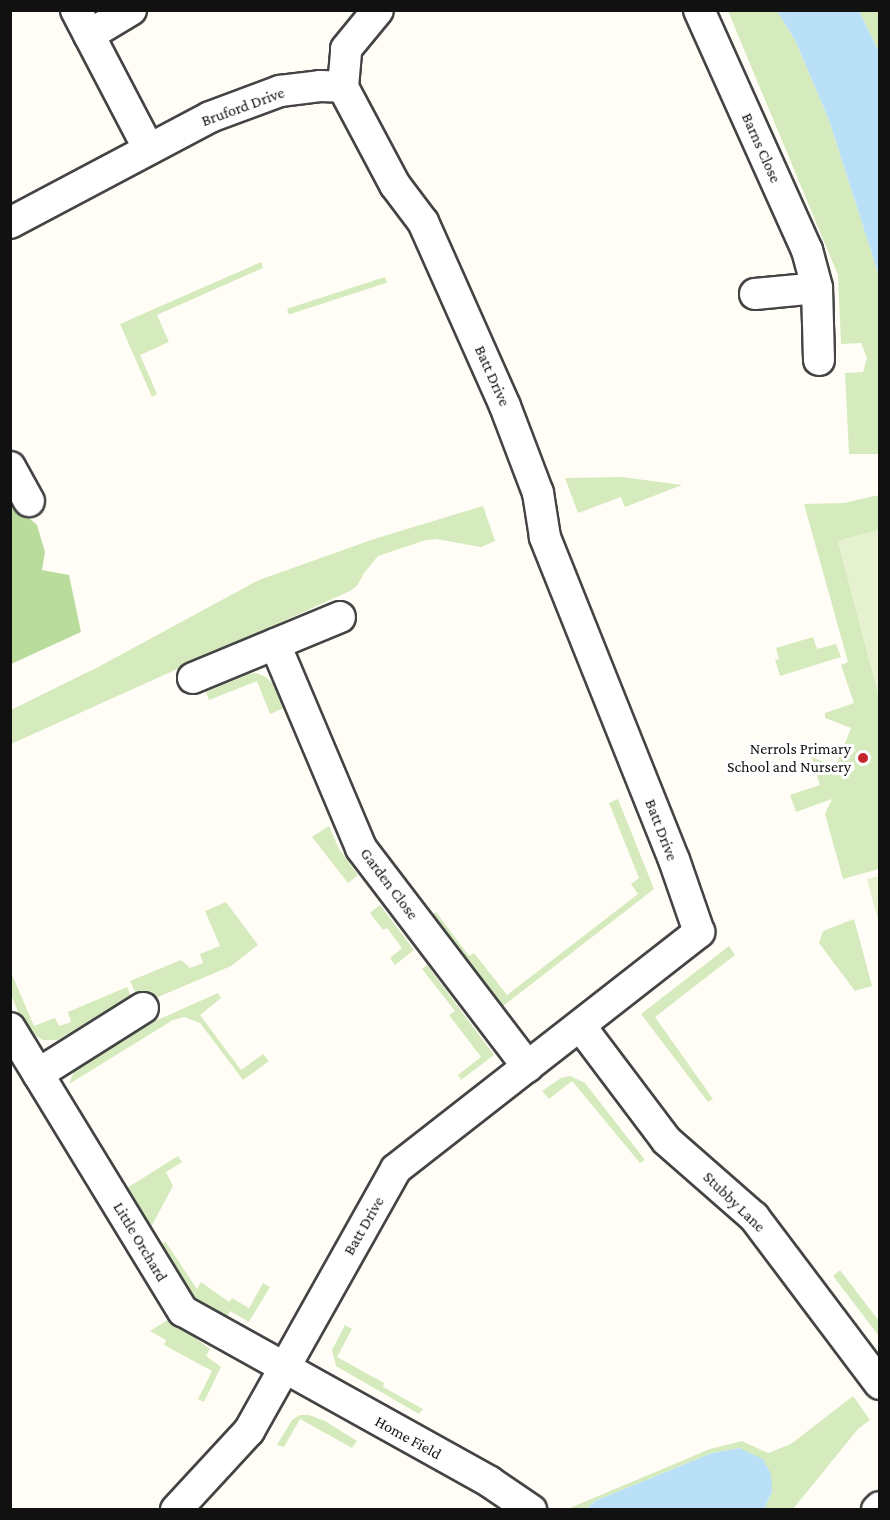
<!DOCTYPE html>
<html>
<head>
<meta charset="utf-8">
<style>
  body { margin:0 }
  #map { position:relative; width:890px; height:1520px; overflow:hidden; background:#fffdf5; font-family:"Crimson Pro",serif }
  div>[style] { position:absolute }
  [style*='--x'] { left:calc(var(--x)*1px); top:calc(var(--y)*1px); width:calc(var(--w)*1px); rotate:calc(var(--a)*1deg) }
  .green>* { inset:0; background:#d5ebbd; transform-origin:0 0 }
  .forest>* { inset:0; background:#b9dc9c }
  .pitch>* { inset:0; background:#e6f2cf }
  .water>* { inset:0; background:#b9e0f7 }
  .roads { filter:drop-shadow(2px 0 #444) drop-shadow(-2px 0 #444) drop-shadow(0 2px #444) drop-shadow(0 -2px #444) }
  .street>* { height:30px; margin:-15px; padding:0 15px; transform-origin:15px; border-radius:15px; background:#fff }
  .dots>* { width:16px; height:16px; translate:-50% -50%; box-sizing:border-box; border:3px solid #fff; border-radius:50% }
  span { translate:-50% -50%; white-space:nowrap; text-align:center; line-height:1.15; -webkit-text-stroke:6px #fff; paint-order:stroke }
  .street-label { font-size:16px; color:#111 }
  .poi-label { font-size:16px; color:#111 }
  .right { translate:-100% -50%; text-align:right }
  .frame { position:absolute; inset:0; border:12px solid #111; pointer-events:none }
</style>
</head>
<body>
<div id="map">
  <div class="green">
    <i style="clip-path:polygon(728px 11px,777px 11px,795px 40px,829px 120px,879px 276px,879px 454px,849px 454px,845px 373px,863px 372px,867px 358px,861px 343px,841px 344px,838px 275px)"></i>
    <i style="clip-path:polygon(859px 11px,879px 11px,879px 52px)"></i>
    <i style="clip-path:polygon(261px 262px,263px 268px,157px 315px,169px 342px,140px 355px,157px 394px,152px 397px,120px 324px)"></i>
    <i style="left:385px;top:277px;width:6px;height:103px;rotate:72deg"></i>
    <i style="clip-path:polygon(622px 477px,682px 485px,625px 507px,621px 497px,578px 513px,565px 478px)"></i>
    <i style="clip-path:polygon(879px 495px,879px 530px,838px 541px,879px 696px,879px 869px,843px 879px,825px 814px,832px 799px,796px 812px,790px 795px,820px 785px,811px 757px,836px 766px,851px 728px,825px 718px,825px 713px,854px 703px,841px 665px,848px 662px,804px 504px,844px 503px)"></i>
    <i style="clip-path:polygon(483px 506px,495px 541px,481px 547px,436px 539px,426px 540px,378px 556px,364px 573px,357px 586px,350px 591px,11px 744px,11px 710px,100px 666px,259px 580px,374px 539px)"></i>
    <i style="clip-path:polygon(813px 637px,817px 649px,836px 644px,841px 657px,780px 676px,775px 660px,779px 659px,776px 648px)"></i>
    <i style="clip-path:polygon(249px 674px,256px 673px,266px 677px,273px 684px,284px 708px,270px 714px,257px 681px,209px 700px,206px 692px)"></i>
    <i style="clip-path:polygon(618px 799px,654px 889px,502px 1007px,431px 916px,436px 912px,469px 956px,474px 953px,507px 995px,638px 894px,631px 884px,639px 878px,609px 803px)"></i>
    <i style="clip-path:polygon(329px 826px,339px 849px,358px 875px,348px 883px,312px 837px)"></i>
    <i style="clip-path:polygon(226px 902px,258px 945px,231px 966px,144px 1003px,136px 994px,130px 981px,181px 960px,190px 968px,203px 963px,200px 954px,220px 946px,205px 911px)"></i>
    <i style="clip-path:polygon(380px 905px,414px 950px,395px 965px,390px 958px,402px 948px,387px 928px,383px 930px,370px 913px)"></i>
    <i style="clip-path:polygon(854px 919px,872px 986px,855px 991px,819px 943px,823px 931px)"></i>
    <i style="clip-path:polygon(729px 946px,735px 955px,655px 1017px,713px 1099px,708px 1102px,641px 1014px)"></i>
    <i style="clip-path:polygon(427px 965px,494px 1055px,461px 1080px,458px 1075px,481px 1057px,449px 1015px,455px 1011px,422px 969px)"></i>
    <i style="clip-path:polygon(10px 970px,34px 1026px,55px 1018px,59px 1026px,71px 1022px,68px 1012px,127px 987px,131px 996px,57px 1040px,43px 1040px,29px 1031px,18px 1012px,11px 994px)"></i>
    <i style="clip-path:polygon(218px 993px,221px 998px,200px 1015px,241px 1070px,263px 1054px,269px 1061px,243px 1080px,200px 1023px,184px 1017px,173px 1020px,69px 1084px,75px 1069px,82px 1064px,153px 1022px)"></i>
    <i style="clip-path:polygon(570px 1076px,585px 1083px,645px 1160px,640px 1163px,572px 1081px,549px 1099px,542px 1091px,561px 1078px)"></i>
    <i style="clip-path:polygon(178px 1156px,182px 1162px,166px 1172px,173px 1186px,151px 1227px,127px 1188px)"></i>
    <i style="clip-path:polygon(165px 1241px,197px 1289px,201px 1282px,229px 1302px,232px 1298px,249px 1308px,263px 1283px,270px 1287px,249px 1322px,230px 1311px,226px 1319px,195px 1299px,162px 1246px)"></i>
    <i style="clip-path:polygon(840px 1270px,879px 1321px,879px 1336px,833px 1276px)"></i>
    <i style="clip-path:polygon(169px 1319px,210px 1349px,206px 1356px,221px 1367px,204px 1402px,198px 1399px,212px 1371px,164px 1345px,166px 1340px,150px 1331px)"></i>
    <i style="clip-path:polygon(345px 1325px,352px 1329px,337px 1357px,384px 1383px,383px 1387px,423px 1409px,419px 1414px,336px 1366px,332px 1350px)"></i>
    <i style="clip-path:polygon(853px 1396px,870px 1420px,858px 1429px,793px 1509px,764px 1509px,772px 1492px,739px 1448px,712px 1453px,595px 1501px,587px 1509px,565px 1510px,710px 1449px,742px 1441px,768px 1453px,791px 1444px)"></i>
    <i style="clip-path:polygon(300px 1415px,309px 1415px,325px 1421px,357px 1441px,352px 1448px,300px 1419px,284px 1447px,277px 1445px,292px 1420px)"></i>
  </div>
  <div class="forest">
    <i style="clip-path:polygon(10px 495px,19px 509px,37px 525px,45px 552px,42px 570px,69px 575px,81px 632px,11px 664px)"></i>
  </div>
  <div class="pitch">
    <i style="clip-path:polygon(879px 530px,880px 530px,879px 696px,838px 541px)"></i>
    <i style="clip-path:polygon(879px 876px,880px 876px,879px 924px,867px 879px)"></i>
  </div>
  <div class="water">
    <i style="clip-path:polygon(777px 11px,859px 11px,879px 52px,879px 276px,829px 120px,795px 40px)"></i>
    <i style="clip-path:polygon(739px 1448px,763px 1459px,771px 1474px,772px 1492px,764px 1509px,587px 1509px,595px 1501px,712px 1453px)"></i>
  </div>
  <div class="roads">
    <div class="street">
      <i style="--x:76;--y:10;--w:156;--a:62.4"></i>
      <i style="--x:699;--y:10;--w:263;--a:65.8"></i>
      <i style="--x:807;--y:250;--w:39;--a:75"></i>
      <i style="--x:817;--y:288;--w:72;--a:88.4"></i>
      <i style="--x:89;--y:35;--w:49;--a:-30.8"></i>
      <i style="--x:10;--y:223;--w:226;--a:-27.9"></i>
      <i style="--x:210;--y:117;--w:75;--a:-20.4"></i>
      <i style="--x:280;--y:91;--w:40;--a:-7.1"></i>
      <i style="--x:320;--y:86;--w:23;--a:2"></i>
      <i style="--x:755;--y:294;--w:62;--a:-5.5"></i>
      <i style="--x:10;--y:467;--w:39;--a:61"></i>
      <i style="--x:275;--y:644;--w:221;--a:67.1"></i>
      <i style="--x:361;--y:848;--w:275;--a:52.7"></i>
      <i style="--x:193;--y:678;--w:159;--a:-22.5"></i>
      <i style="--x:581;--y:1027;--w:141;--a:53"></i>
      <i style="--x:666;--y:1140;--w:117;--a:41.2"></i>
      <i style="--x:754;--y:1217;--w:209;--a:53"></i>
      <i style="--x:10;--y:1028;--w:332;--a:58.6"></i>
      <i style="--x:183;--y:1311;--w:351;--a:29.1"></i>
      <i style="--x:490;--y:1482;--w:50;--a:34.3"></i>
      <i style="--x:38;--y:1074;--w:124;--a:-32.2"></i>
      <i style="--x:176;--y:1510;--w:108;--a:-47.3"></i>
      <i style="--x:249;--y:1431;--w:300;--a:-60.7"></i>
      <i style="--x:396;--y:1169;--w:385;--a:-38"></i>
      <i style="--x:699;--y:932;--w:76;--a:-109.1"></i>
      <i style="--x:674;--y:860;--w:348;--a:-111.8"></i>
      <i style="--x:545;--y:537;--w:45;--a:-99"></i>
      <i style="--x:538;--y:493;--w:93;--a:-110.8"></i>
      <i style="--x:505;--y:406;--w:201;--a:-114"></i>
      <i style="--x:423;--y:222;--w:46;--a:-127.1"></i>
      <i style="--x:395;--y:185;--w:111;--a:-118"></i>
      <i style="--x:343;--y:87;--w:38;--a:-85"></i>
      <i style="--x:346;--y:49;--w:50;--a:-50.6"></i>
      <i style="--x:877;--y:1510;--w:4;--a:-45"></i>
    </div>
  </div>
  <div class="dots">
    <i style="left:863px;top:758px;background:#c4262e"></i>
  </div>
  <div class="street-label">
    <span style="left:243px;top:107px;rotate:-20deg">Bruford Drive</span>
    <span style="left:761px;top:148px;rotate:66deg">Barns Close</span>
    <span style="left:492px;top:376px;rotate:66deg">Batt Drive</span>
    <span style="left:661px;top:830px;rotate:69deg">Batt Drive</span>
    <span style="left:389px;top:884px;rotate:53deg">Garden Close</span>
    <span style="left:734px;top:1202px;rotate:44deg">Stubby Lane</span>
    <span style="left:364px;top:1226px;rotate:-60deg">Batt Drive</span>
    <span style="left:140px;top:1242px;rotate:59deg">Little Orchard</span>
    <span style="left:408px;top:1438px;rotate:29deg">Home Field</span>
  </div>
  <div class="poi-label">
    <span class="right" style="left:851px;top:758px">Nerrols Primary<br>School and Nursery</span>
  </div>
  <div class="frame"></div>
</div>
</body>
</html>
